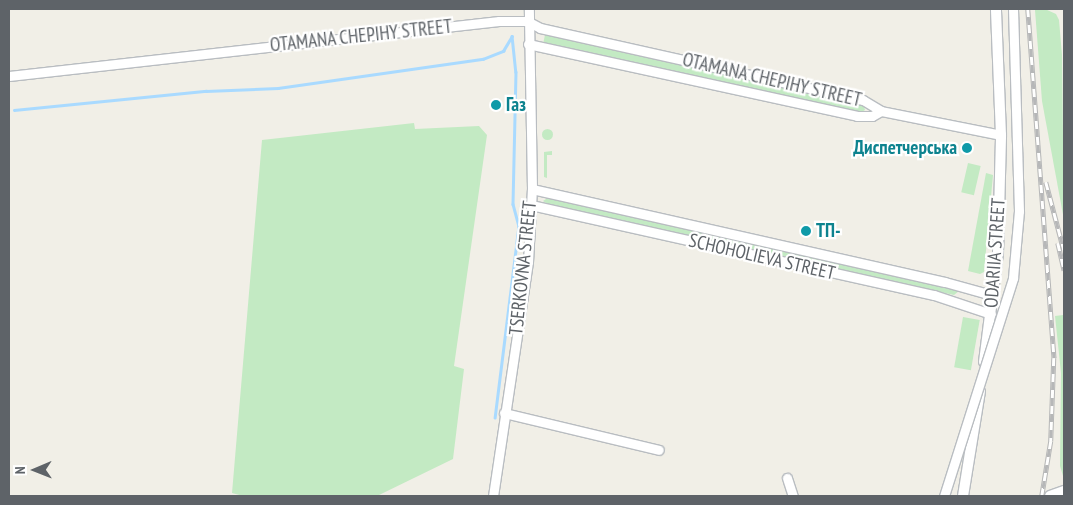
<!DOCTYPE html>
<html>
<head>
<meta charset="utf-8">
<style>
  body { margin:0 }
  #map { position:relative; width:1073px; height:505px; overflow:hidden; background:#f1efe7; font-family:"PT Sans Narrow",sans-serif }
  div>[style] { position:absolute }
  [style*='--x'] { left:calc(var(--x)*1px); top:calc(var(--y)*1px); width:calc(var(--w)*1px); rotate:calc(var(--a)*1deg) }
  .green>* { inset:0; background:#c3eac3; transform-origin:0 0 }
  .round { border-radius:50% }
  .stream>* { height:2.5px; margin:-1.25px; padding:0 1.25px; transform-origin:1.25px; border-radius:1.25px; background:#a9daff }
  .roads { filter:drop-shadow(1px 0 #b9bdc1) drop-shadow(-1px 0 #b9bdc1) drop-shadow(0 1px #b9bdc1) drop-shadow(0 -1px #b9bdc1) }
  .minor>* { height:9px; margin:-4.5px; padding:0 4.5px; transform-origin:4.5px; border-radius:4.5px; background:#fff }
  .tertiary>* { height:10px; margin:-5px; padding:0 5px; transform-origin:5px; border-radius:5px; background:#fff }
  .rail>* { height:4.5px; margin-top:-2.25px; transform-origin:0; background:repeating-linear-gradient(90deg,#fff 0 8px,#b6b7b8 0 16px); box-sizing:border-box; border-block:1px solid #b6b7b8 }
  .bridges { filter:drop-shadow(1px 0 #b9bdc1) drop-shadow(-1px 0 #b9bdc1) drop-shadow(0 1px #b9bdc1) drop-shadow(0 -1px #b9bdc1) }
  .minor-bridge>* { height:9px; margin:-4.5px; padding:0 4.5px; transform-origin:4.5px; border-radius:4.5px; background:#fff }
  .dots>* { width:14px; height:14px; translate:-50% -50%; box-sizing:border-box; border:2px solid #fff; border-radius:50% }
  span { translate:-50% -50%; white-space:nowrap; text-align:center; line-height:1.15; -webkit-text-stroke:4.5px #fff; paint-order:stroke }
  .street-label { font-size:19px; color:#5e6368 }
  .culture-label { font-size:19px; color:#0d838f; font-weight:700 }
  .left { translate:0 -50%; text-align:left }
  .right { translate:-100% -50%; text-align:right }
  .frame { position:absolute; inset:0; border:10px solid #5e6368; pointer-events:none }
  .north { position:absolute; left:10px; top:445px; width:50px; height:50px; -webkit-text-stroke:4px #fff; paint-order:stroke; rotate:269deg; font-size:14px; font-weight:700; line-height:20px; text-align:center; color:#5e6368 }
  .north::after { content:''; display:block; margin:auto; width:18px; height:22px; background:#5e6368; clip-path:polygon(50% 0,100% 100%,50% 72%,0 100%) }
</style>
</head>
<body>
<div id="map">
  <div class="green">
    <i style="clip-path:polygon(1045px 9px,1056px 14px,1059px 20px,1062px 55px,1064px 220px,1042px 101px,1035px 10px)"></i>
    <i style="clip-path:polygon(545px 35px,863px 103px,865px 110px,860px 113px,543px 44px)"></i>
    <i style="clip-path:polygon(414px 123px,415px 129px,479px 126px,487px 135px,454px 366px,464px 369px,453px 459px,377px 496px,243px 496px,232px 493px,262px 140px)"></i>
    <i class="round" style="left:541.5px;top:128.5px;width:11px;height:11px"></i>
    <i style="clip-path:polygon(552px 151px,552px 155px,547px 155px,547px 178px,544px 177px,544px 152px)"></i>
    <i style="left:968px;top:163px;width:13px;height:30px;rotate:13deg"></i>
    <i style="clip-path:polygon(986px 173px,993px 175px,984px 272px,980px 274px,968px 271px)"></i>
    <i style="clip-path:polygon(549px 197px,958px 288px,959px 291px,954px 295px,549px 205px,543px 201px)"></i>
    <i style="clip-path:polygon(1063px 315px,1064px 319px,1063px 476px,1060px 466px,1061px 373px,1055px 316px)"></i>
    <i style="left:963px;top:317px;width:17px;height:51px;rotate:10deg"></i>
  </div>
  <div class="stream">
    <i style="--x:14;--y:110;--w:193;--a:-5.7"></i>
    <i style="--x:206;--y:91;--w:72;--a:-2.4"></i>
    <i style="--x:278;--y:88;--w:207;--a:-8.1"></i>
    <i style="--x:483;--y:59;--w:22;--a:-22"></i>
    <i style="--x:503;--y:51;--w:17;--a:-59"></i>
    <i style="--x:512;--y:36;--w:36;--a:84"></i>
    <i style="--x:516;--y:72;--w:132;--a:91.3"></i>
    <i style="--x:513;--y:204;--w:23;--a:75"></i>
    <i style="--x:519;--y:226;--w:193;--a:97.1"></i>
  </div>
  <div class="roads">
    <div class="minor">
      <i style="--x:528;--y:44;--w:337;--a:12.3"></i>
      <i style="--x:857;--y:116;--w:15;--a:0"></i>
      <i style="--x:872;--y:116;--w:10;--a:-29"></i>
      <i style="--x:9;--y:76;--w:493;--a:-6.4"></i>
      <i style="--x:499;--y:21;--w:28;--a:0"></i>
      <i style="--x:527;--y:21;--w:15;--a:28"></i>
      <i style="--x:540;--y:28;--w:331;--a:12.6"></i>
      <i style="--x:863;--y:100;--w:21;--a:31"></i>
      <i style="--x:881;--y:111;--w:122;--a:11.3"></i>
      <i style="--x:532;--y:189;--w:423;--a:12.7"></i>
      <i style="--x:945;--y:282;--w:49;--a:15.5"></i>
      <i style="--x:531;--y:205;--w:413;--a:12.6"></i>
      <i style="--x:934;--y:295;--w:60;--a:18.4"></i>
      <i style="--x:504;--y:413;--w:159;--a:13.4"></i>
      <i style="--x:787;--y:478;--w:19;--a:72"></i>
      <i style="--x:493;--y:496;--w:237;--a:-81.5"></i>
      <i style="--x:528;--y:262;--w:73;--a:-86.9"></i>
      <i style="--x:532;--y:189;--w:180;--a:-91"></i>
    </div>
    <div class="tertiary">
      <i style="--x:984;--y:362;--w:111;--a:-82.7"></i>
      <i style="--x:998;--y:252;--w:117;--a:-88.5"></i>
      <i style="--x:1001;--y:135;--w:126;--a:-92.3"></i>
      <i style="--x:963;--y:496;--w:106;--a:-80.8"></i>
      <i style="--x:1050;--y:496;--w:15;--a:-20"></i>
    </div>
  </div>
  <div class="rail">
    <i style="--x:1028;--y:9;--w:350;--a:85.7"></i>
    <i style="--x:1054;--y:358;--w:83;--a:92.1"></i>
    <i style="--x:1051;--y:441;--w:56;--a:99.3"></i>
    <i style="--x:1046;--y:182;--w:70;--a:75.2"></i>
    <i style="--x:1058;--y:243;--w:28;--a:77"></i>
  </div>
  <div class="bridges">
    <div class="minor-bridge">
      <i style="--x:944;--y:496;--w:229;--a:-72.4"></i>
      <i style="--x:1013;--y:278;--w:67;--a:-84.9"></i>
      <i style="--x:1019;--y:211;--w:202;--a:-91.7"></i>
    </div>
  </div>
  <div class="dots">
    <i style="left:496px;top:105px;background:#0f9aa8"></i>
    <i style="left:967px;top:148px;background:#0f9aa8"></i>
    <i style="left:806px;top:231px;background:#0f9aa8"></i>
  </div>
  <div class="street-label">
    <span style="left:361px;top:36px;rotate:-6deg">OTAMANA CHEPIHY STREET</span>
    <span style="left:772px;top:80px;rotate:13deg">OTAMANA CHEPIHY STREET</span>
    <span style="left:995px;top:253px;rotate:-86deg">ODARIIA STREET</span>
    <span style="left:762px;top:257px;rotate:13deg">SCHOHOLIEVA STREET</span>
    <span style="left:523px;top:268px;rotate:-84deg">TSERKOVNA STREET</span>
  </div>
  <div class="culture-label">
    <span class="left" style="left:506px;top:105px">Газ</span>
    <span class="right" style="left:957px;top:148px">Диспетчерська</span>
    <span class="left" style="left:816px;top:231px">ТП-</span>
  </div>
  <div class="frame"></div>
  <div class="north">N</div>
</div>
</body>
</html>
